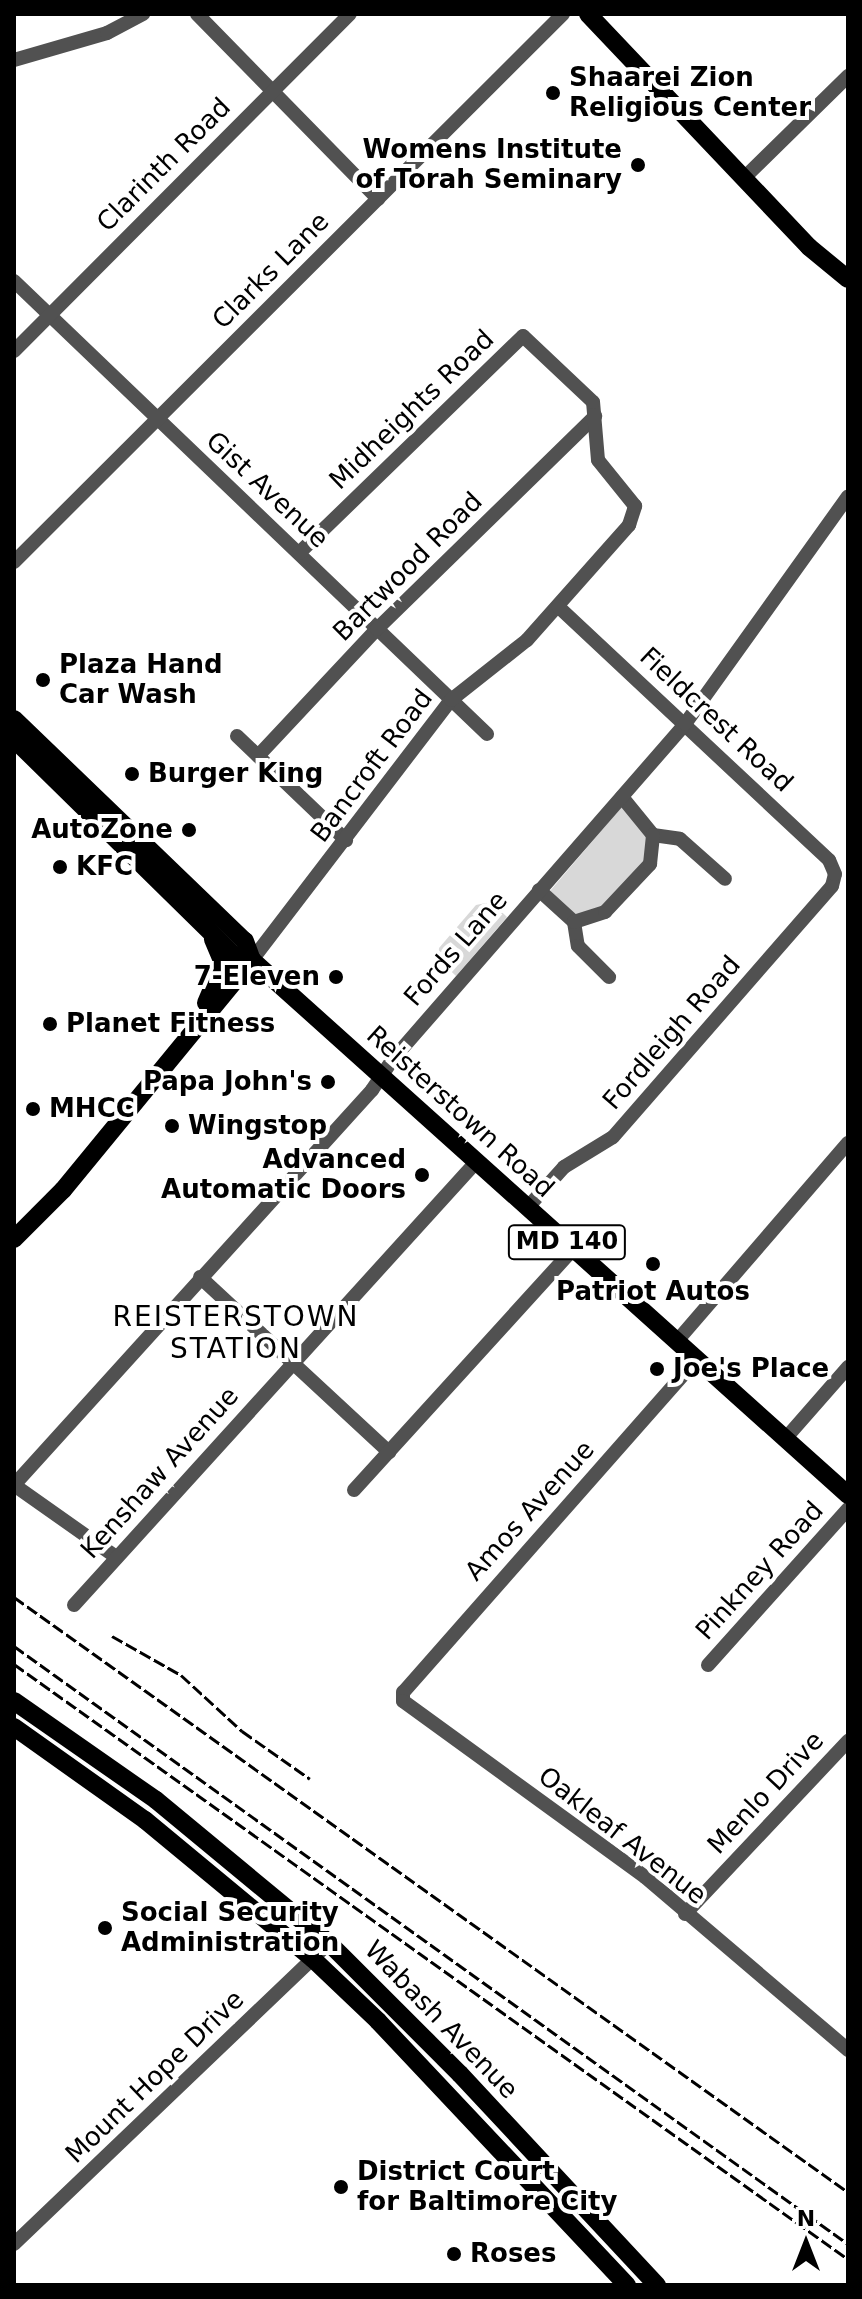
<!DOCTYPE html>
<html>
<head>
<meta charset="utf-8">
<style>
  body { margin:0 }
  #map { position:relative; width:862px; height:2299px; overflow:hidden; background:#fff; font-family:"DejaVu Sans",sans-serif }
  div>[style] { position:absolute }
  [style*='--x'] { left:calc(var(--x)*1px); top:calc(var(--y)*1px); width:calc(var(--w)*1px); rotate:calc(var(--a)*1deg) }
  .green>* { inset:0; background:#d8d8d8 }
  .minor>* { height:14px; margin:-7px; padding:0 7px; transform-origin:7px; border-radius:7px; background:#515151 }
  .major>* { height:18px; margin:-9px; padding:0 9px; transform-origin:9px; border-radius:9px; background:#000 }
  .rail>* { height:3px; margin-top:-1.5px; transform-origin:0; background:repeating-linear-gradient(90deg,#000 0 12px,transparent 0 16px) }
  .dots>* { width:22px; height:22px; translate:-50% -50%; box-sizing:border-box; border:4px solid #fff; border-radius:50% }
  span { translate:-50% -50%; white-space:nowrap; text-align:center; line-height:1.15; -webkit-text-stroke:8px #fff; paint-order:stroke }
  .shield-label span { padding:2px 6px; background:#fff; border:2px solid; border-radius:6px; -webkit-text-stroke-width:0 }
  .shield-label { font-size:24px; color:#000; font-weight:700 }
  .poi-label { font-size:26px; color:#000; font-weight:700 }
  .left { translate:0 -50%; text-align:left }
  .right { translate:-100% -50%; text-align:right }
  .street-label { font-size:26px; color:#000 }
  .neighbourhood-label { font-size:28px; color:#000; letter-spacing:2px }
  .frame { position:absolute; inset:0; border:16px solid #000; pointer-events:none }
  .north { position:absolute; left:766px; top:2203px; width:80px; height:80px; -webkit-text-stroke:6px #fff; paint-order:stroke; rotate:0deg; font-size:22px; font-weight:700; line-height:32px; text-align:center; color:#000 }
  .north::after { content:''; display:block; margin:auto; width:28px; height:36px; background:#000; clip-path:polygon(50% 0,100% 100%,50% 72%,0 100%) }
</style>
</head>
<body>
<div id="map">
  <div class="green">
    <i style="clip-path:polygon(625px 803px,648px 834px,649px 858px,593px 917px,576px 918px,550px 891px)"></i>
    <i style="clip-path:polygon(491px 902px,507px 917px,456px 976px,438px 959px,439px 948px,476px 905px)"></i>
  </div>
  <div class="minor">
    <i style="--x:197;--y:14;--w:259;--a:45.6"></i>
    <i style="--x:14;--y:60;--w:97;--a:-16.2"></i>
    <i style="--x:107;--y:33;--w:41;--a:-27.8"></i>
    <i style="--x:744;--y:178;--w:146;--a:-44.4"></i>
    <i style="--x:14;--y:281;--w:655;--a:43.76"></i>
    <i style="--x:14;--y:351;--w:476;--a:-45.1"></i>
    <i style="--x:14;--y:562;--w:776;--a:-44.95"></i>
    <i style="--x:237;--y:736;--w:151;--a:43.7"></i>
    <i style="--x:258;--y:756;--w:174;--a:-46.9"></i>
    <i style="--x:377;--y:629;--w:305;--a:-44.3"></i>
    <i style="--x:622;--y:797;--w:49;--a:50.8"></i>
    <i style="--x:653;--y:835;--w:27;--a:8"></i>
    <i style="--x:680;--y:839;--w:60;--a:41.6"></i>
    <i style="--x:539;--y:890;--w:47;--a:42.4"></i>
    <i style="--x:574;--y:922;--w:24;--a:81"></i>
    <i style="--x:578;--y:946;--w:44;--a:45"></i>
    <i style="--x:574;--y:922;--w:33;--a:-18"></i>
    <i style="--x:605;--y:912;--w:66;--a:-46.8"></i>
    <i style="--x:650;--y:864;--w:29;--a:-84"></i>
    <i style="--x:252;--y:960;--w:327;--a:-52.6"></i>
    <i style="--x:451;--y:700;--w:97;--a:-38.3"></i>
    <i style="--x:527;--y:640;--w:154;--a:-48.4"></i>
    <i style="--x:629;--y:525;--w:20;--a:-72"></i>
    <i style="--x:635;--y:506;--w:59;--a:-128.8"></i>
    <i style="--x:598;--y:460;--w:58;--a:-94.9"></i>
    <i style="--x:593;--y:402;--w:96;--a:-136.7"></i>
    <i style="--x:523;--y:336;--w:312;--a:135.9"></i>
    <i style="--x:528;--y:1207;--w:54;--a:-48"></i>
    <i style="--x:564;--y:1167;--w:57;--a:-31.5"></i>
    <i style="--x:613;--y:1137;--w:333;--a:-48.9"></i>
    <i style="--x:832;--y:886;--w:12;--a:-76"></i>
    <i style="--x:835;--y:874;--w:15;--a:-113"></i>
    <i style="--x:829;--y:860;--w:371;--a:-136.9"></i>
    <i style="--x:200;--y:1277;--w:258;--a:42.8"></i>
    <i style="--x:677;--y:1341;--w:262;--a:-49.2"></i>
    <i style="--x:697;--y:1359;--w:444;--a:131.4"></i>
    <i style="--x:403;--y:1692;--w:9;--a:90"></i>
    <i style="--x:403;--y:1701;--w:299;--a:36"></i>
    <i style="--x:645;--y:1877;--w:267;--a:40.4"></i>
    <i style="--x:785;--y:1439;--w:96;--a:-48.8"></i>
    <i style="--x:14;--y:1485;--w:533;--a:-47.81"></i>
    <i style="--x:372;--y:1090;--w:37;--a:-56"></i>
    <i style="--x:393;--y:1059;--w:444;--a:-48.9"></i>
    <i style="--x:685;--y:724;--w:280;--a:-54.4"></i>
    <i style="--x:14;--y:1485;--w:125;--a:35.2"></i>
    <i style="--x:354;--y:1490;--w:327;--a:-47.7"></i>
    <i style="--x:74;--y:1605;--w:600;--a:-47.77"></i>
    <i style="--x:708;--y:1665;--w:210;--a:-48.1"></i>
    <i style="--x:685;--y:1914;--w:238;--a:-46.7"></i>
    <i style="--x:14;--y:2244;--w:436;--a:-43.7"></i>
  </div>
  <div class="major">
    <i style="--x:588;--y:14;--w:321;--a:46.5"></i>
    <i style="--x:809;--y:247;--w:50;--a:39.4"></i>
    <i style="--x:14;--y:719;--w:320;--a:43.9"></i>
    <i style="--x:245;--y:941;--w:20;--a:70"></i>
    <i style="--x:252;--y:960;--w:801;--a:41.91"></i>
    <i style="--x:14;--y:739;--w:308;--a:44.5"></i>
    <i style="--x:234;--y:955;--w:19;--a:16"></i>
    <i style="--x:206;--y:1003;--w:43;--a:-67"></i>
    <i style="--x:223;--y:963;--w:26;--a:-113"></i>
    <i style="--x:14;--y:1239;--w:69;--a:-45"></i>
    <i style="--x:63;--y:1190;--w:298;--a:-50.6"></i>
    <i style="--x:14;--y:1701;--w:173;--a:34.9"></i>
    <i style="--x:156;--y:1800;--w:224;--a:39.6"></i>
    <i style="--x:329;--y:1943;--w:185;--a:45"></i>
    <i style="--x:460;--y:2074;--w:289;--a:47"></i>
    <i style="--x:14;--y:1727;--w:161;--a:35.4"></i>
    <i style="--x:145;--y:1820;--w:218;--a:39.6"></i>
    <i style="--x:313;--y:1959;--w:90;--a:43.6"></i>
    <i style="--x:378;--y:2021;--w:363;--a:46.7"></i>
  </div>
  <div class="rail">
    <i style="--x:14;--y:1597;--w:1024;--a:35.51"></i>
    <i style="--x:112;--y:1636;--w:79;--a:29.5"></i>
    <i style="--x:181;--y:1675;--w:83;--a:42.6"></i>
    <i style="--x:242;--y:1731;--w:83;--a:35.2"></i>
    <i style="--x:14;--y:1646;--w:1026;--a:35.64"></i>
    <i style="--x:14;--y:1664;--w:1024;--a:35.51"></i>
  </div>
  <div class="dots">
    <i style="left:553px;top:93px;background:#000"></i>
    <i style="left:638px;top:165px;background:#000"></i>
    <i style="left:43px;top:680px;background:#000"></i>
    <i style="left:132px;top:774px;background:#000"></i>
    <i style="left:189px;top:830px;background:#000"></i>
    <i style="left:60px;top:867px;background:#000"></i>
    <i style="left:336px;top:977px;background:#000"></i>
    <i style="left:50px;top:1024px;background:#000"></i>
    <i style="left:328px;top:1082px;background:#000"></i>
    <i style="left:33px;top:1109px;background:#000"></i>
    <i style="left:172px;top:1126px;background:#000"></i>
    <i style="left:422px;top:1175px;background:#000"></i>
    <i style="left:653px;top:1264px;background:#000"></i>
    <i style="left:657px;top:1369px;background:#000"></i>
    <i style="left:105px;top:1928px;background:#000"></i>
    <i style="left:341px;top:2187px;background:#000"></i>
    <i style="left:454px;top:2254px;background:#000"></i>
  </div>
  <div class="shield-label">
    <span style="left:567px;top:1242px">MD 140</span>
  </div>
  <div class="poi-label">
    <span class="left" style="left:569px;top:93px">Shaarei Zion<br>Religious Center</span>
    <span class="right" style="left:622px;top:165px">Womens Institute<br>of Torah Seminary</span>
    <span class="left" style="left:59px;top:680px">Plaza Hand<br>Car Wash</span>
    <span class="left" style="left:148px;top:774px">Burger King</span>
    <span class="right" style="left:173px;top:830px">AutoZone</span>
    <span class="left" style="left:76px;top:867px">KFC</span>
    <span class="right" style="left:320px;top:977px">7-Eleven</span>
    <span class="left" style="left:66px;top:1024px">Planet Fitness</span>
    <span class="right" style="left:312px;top:1082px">Papa John's</span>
    <span class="left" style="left:49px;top:1109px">MHCC</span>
    <span class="left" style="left:188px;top:1126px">Wingstop</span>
    <span class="right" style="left:406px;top:1175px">Advanced<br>Automatic Doors</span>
    <span style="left:653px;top:1292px">Patriot Autos</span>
    <span class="left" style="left:673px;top:1369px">Joe's Place</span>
    <span class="left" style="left:121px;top:1928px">Social Security<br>Administration</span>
    <span class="left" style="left:357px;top:2187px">District Court<br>for Baltimore City</span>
    <span class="left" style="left:470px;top:2254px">Roses</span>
  </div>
  <div class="street-label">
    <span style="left:164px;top:165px;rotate:-45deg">Clarinth Road</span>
    <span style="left:271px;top:271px;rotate:-45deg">Clarks Lane</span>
    <span style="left:412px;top:410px;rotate:-44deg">Midheights Road</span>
    <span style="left:267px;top:490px;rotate:43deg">Gist Avenue</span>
    <span style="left:408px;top:567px;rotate:-45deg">Bartwood Road</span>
    <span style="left:716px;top:720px;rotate:43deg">Fieldcrest Road</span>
    <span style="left:372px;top:766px;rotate:-53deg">Bancroft Road</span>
    <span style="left:456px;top:949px;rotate:-49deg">Fords Lane</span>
    <span style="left:672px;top:1033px;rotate:-49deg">Fordleigh Road</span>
    <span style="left:460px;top:1112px;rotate:42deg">Reisterstown Road</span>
    <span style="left:160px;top:1473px;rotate:-48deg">Kenshaw Avenue</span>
    <span style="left:530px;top:1511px;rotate:-48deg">Amos Avenue</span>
    <span style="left:760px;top:1571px;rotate:-48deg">Pinkney Road</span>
    <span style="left:766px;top:1793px;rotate:-47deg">Menlo Drive</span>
    <span style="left:622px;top:1836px;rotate:38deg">Oakleaf Avenue</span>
    <span style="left:441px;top:2020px;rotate:46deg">Wabash Avenue</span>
    <span style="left:155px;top:2077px;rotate:-44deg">Mount Hope Drive</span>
  </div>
  <div class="neighbourhood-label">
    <span style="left:236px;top:1333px">REISTERSTOWN<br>STATION</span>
  </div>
  <div class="frame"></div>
  <div class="north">N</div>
</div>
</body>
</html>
